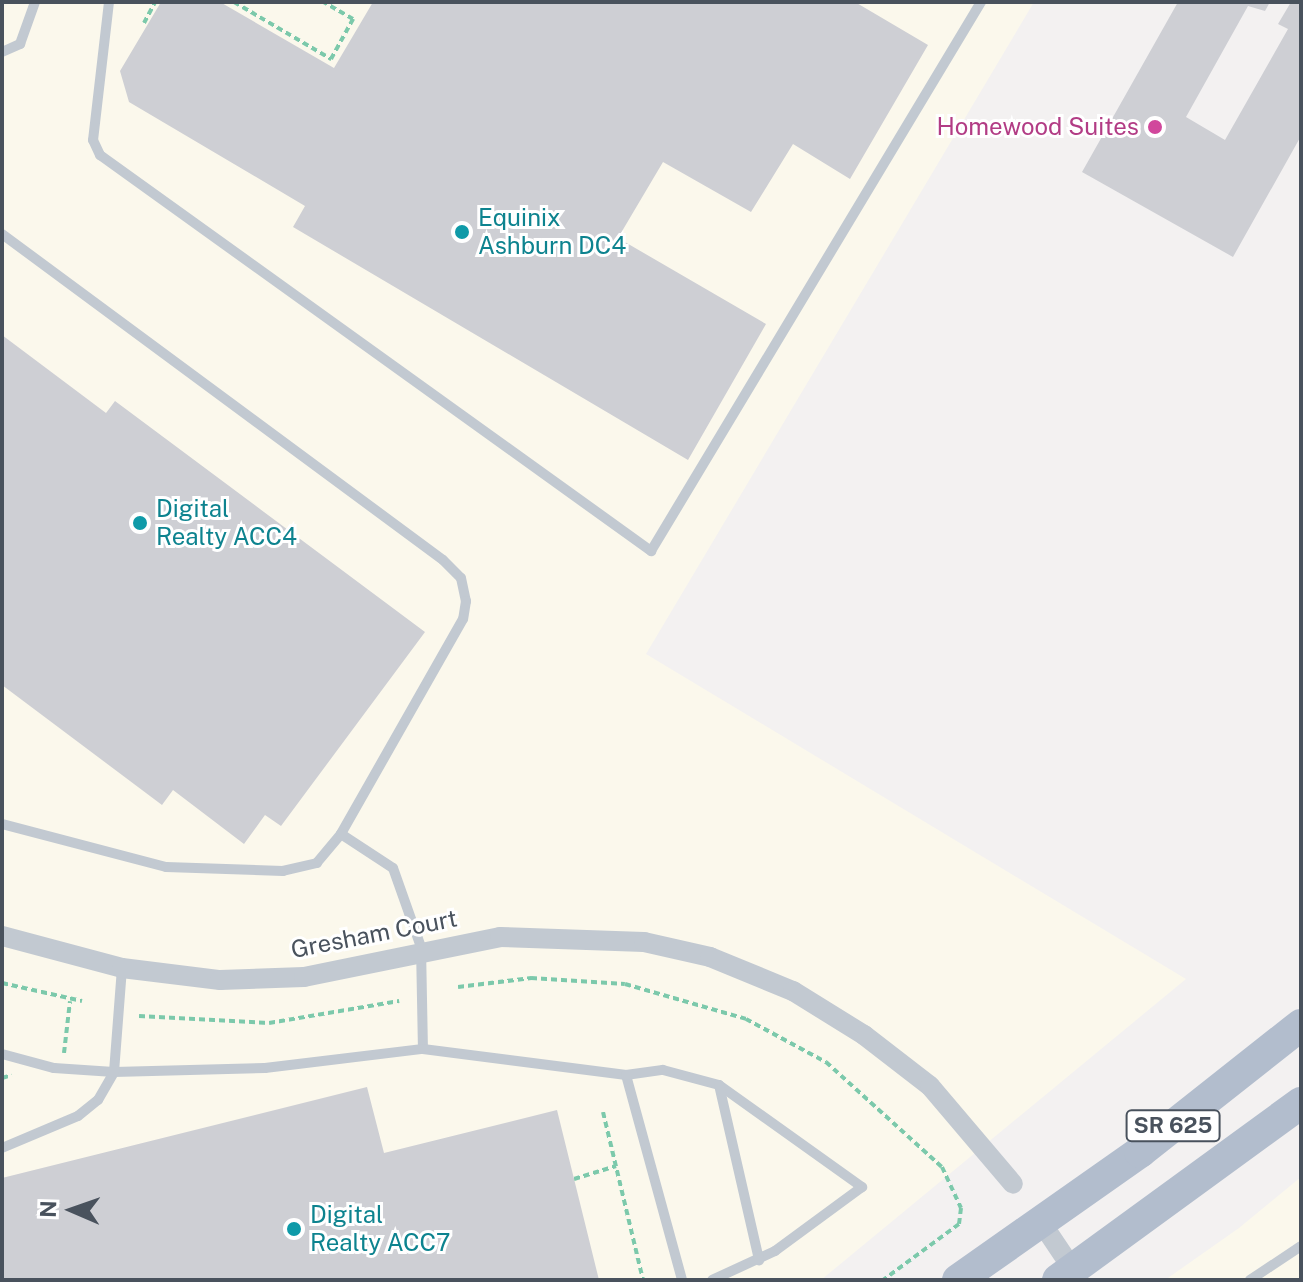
<!DOCTYPE html>
<html>
<head>
<meta charset="utf-8">
<style>
  body { margin:0 }
  #map { position:relative; width:1303px; height:1282px; overflow:hidden; background:#f3f1f1; font-family:"Public Sans",sans-serif }
  div>[style] { position:absolute }
  [style*='--x'] { left:calc(var(--x)*1px); top:calc(var(--y)*1px); width:calc(var(--w)*1px); rotate:calc(var(--a)*1deg) }
  .commercial>* { inset:0; background:#fbf8ec }
  .building>* { inset:0; background:#cecfd4 }
  .path>* { height:4px; margin-top:-2px; transform-origin:0; background:repeating-linear-gradient(90deg,#7cc9ab 0 6px,transparent 0 10px) }
  .lane>* { height:10px; margin:-5px; padding:0 5px; transform-origin:5px; border-radius:5px; background:#c2c9d1 }
  .street>* { height:20px; margin:-10px; padding:0 10px; transform-origin:10px; border-radius:10px; background:#c2c9d1 }
  .primary>* { height:32px; margin:-16px; padding:0 16px; transform-origin:16px; border-radius:16px; background:#b2bdcd }
  .dots>* { width:22px; height:22px; translate:-50% -50%; box-sizing:border-box; border:4px solid #fff; border-radius:50% }
  span { translate:-50% -50%; white-space:nowrap; text-align:center; line-height:1.15; -webkit-text-stroke:6px #fff; paint-order:stroke }
  .shield-label span { padding:2px 6px; background:#fff; border:2px solid; border-radius:6px; -webkit-text-stroke-width:0 }
  .shield-label { font-size:22px; color:#49525d; font-weight:700 }
  .hotel-label { font-size:24px; color:#b23c85 }
  .right { translate:-100% -50%; text-align:right }
  .culture-label { font-size:24px; color:#0d838f }
  .left { translate:0 -50%; text-align:left }
  .street-label { font-size:24px; color:#49525d }
  .frame { position:absolute; inset:0; border:4px solid #49525d; pointer-events:none }
  .north { position:absolute; left:32px; top:1170px; width:80px; height:80px; -webkit-text-stroke:6px #fff; paint-order:stroke; rotate:272deg; font-size:22px; font-weight:700; line-height:32px; text-align:center; color:#49525d }
  .north::after { content:''; display:block; margin:auto; width:28px; height:36px; background:#49525d; clip-path:polygon(50% 0,100% 100%,50% 72%,0 100%) }
</style>
</head>
<body>
<div id="map">
  <div class="commercial">
    <i style="clip-path:polygon(2px 2px,1034px 2px,646px 654px,1186px 979px,821px 1280px,2px 1280px)"></i>
    <i style="clip-path:polygon(1301px 1177px,1301px 1280px,1165px 1280px,1239px 1228px)"></i>
  </div>
  <div class="building">
    <i style="clip-path:polygon(161px 2px,220px 2px,334px 68px,373px 2px,855px 2px,928px 45px,850px 179px,793px 144px,751px 212px,663px 162px,618px 238px,766px 324px,688px 460px,293px 227px,305px 206px,129px 102px,120px 71px)"></i>
    <i style="clip-path:polygon(1178px 2px,1270px 2px,1265px 11px,1248px 6px,1186px 117px,1225px 140px,1288px 29px,1278px 24px,1291px 2px,1301px 2px,1301px 136px,1233px 257px,1082px 172px)"></i>
    <i style="clip-path:polygon(2px 335px,106px 413px,115px 401px,425px 632px,281px 826px,265px 815px,244px 844px,173px 790px,162px 805px,2px 685px)"></i>
    <i style="clip-path:polygon(367px 1087px,384px 1153px,557px 1110px,599px 1280px,2px 1280px,2px 1178px)"></i>
  </div>
  <div class="path">
    <i style="--x:234;--y:2;--w:113;--a:30.4"></i>
    <i style="--x:331;--y:59;--w:46;--a:-61.2"></i>
    <i style="--x:353;--y:19;--w:34;--a:-150"></i>
    <i style="--x:144;--y:23;--w:24;--a:-62"></i>
    <i style="--x:2;--y:983;--w:82;--a:12.7"></i>
    <i style="--x:458;--y:987;--w:74;--a:-7"></i>
    <i style="--x:531;--y:978;--w:94;--a:3.7"></i>
    <i style="--x:625;--y:984;--w:126;--a:16.1"></i>
    <i style="--x:746;--y:1019;--w:91;--a:28.3"></i>
    <i style="--x:826;--y:1062;--w:156;--a:42.2"></i>
    <i style="--x:942;--y:1167;--w:45;--a:65.1"></i>
    <i style="--x:961;--y:1208;--w:16;--a:97"></i>
    <i style="--x:959;--y:1224;--w:94;--a:143.6"></i>
    <i style="--x:139;--y:1016;--w:130;--a:3.1"></i>
    <i style="--x:269;--y:1023;--w:132;--a:-9.6"></i>
    <i style="--x:64;--y:1053;--w:52;--a:-83.4"></i>
    <i style="--x:2;--y:1078;--w:10;--a:-17"></i>
    <i style="--x:603;--y:1112;--w:173;--a:76.6"></i>
    <i style="--x:574;--y:1179;--w:44;--a:-17.2"></i>
  </div>
  <div class="lane">
    <i style="--x:109;--y:2;--w:139;--a:96.6"></i>
    <i style="--x:93;--y:140;--w:17;--a:65"></i>
    <i style="--x:100;--y:155;--w:679;--a:35.7"></i>
    <i style="--x:651;--y:551;--w:641;--a:-58.99"></i>
    <i style="--x:2;--y:52;--w:20;--a:-24"></i>
    <i style="--x:20;--y:44;--w:45;--a:-70.3"></i>
    <i style="--x:2;--y:234;--w:548;--a:36.47"></i>
    <i style="--x:443;--y:560;--w:25;--a:45"></i>
    <i style="--x:461;--y:578;--w:24;--a:78"></i>
    <i style="--x:466;--y:601;--w:18;--a:99"></i>
    <i style="--x:463;--y:619;--w:247;--a:119.6"></i>
    <i style="--x:341;--y:834;--w:38;--a:130"></i>
    <i style="--x:317;--y:863;--w:35;--a:167"></i>
    <i style="--x:283;--y:871;--w:117;--a:-178"></i>
    <i style="--x:166;--y:867;--w:170;--a:-165.3"></i>
    <i style="--x:341;--y:834;--w:62;--a:33.2"></i>
    <i style="--x:393;--y:868;--w:84;--a:70.5"></i>
    <i style="--x:421;--y:947;--w:102;--a:88.9"></i>
    <i style="--x:2;--y:1054;--w:54;--a:15.1"></i>
    <i style="--x:54;--y:1068;--w:60;--a:3.8"></i>
    <i style="--x:114;--y:1072;--w:151;--a:-1.5"></i>
    <i style="--x:265;--y:1068;--w:159;--a:-6.9"></i>
    <i style="--x:423;--y:1049;--w:205;--a:7.3"></i>
    <i style="--x:626;--y:1075;--w:213;--a:74.7"></i>
    <i style="--x:626;--y:1075;--w:37;--a:-8"></i>
    <i style="--x:663;--y:1070;--w:58;--a:15"></i>
    <i style="--x:719;--y:1085;--w:176;--a:35.5"></i>
    <i style="--x:862;--y:1187;--w:108;--a:143.7"></i>
    <i style="--x:775;--y:1251;--w:69;--a:155.3"></i>
    <i style="--x:719;--y:1085;--w:180;--a:77.1"></i>
    <i style="--x:2;--y:1148;--w:82;--a:-22.8"></i>
    <i style="--x:78;--y:1116;--w:26;--a:-39"></i>
    <i style="--x:98;--y:1100;--w:32;--a:-60"></i>
    <i style="--x:114;--y:1072;--w:104;--a:-85.6"></i>
    <i style="--x:1250;--y:1280;--w:61;--a:-33.7"></i>
  </div>
  <div class="street">
    <i style="--x:2;--y:936;--w:124;--a:14.9"></i>
    <i style="--x:122;--y:968;--w:99;--a:7"></i>
    <i style="--x:220;--y:980;--w:84;--a:-2"></i>
    <i style="--x:304;--y:977;--w:200;--a:-11.5"></i>
    <i style="--x:500;--y:937;--w:144;--a:2"></i>
    <i style="--x:644;--y:942;--w:68;--a:12.8"></i>
    <i style="--x:710;--y:957;--w:90;--a:22.3"></i>
    <i style="--x:793;--y:991;--w:84;--a:31.8"></i>
    <i style="--x:864;--y:1035;--w:83;--a:37.7"></i>
    <i style="--x:930;--y:1086;--w:128;--a:49.7"></i>
    <i style="--x:1041;--y:1222;--w:66;--a:56.1"></i>
  </div>
  <div class="primary">
    <i style="--x:958;--y:1280;--w:223;--a:-35.1"></i>
    <i style="--x:1140;--y:1152;--w:205;--a:-38.3"></i>
    <i style="--x:1058;--y:1280;--w:301;--a:-36.1"></i>
  </div>
  <div class="dots">
    <i style="left:1155px;top:127px;background:#d1479c"></i>
    <i style="left:462px;top:232px;background:#0f9aa8"></i>
    <i style="left:140px;top:523px;background:#0f9aa8"></i>
    <i style="left:294px;top:1229px;background:#0f9aa8"></i>
  </div>
  <div class="shield-label">
    <span style="left:1173px;top:1126px">SR 625</span>
  </div>
  <div class="hotel-label">
    <span class="right" style="left:1139px;top:127px">Homewood Suites</span>
  </div>
  <div class="culture-label">
    <span class="left" style="left:478px;top:232px">Equinix<br>Ashburn DC4</span>
    <span class="left" style="left:156px;top:523px">Digital<br>Realty ACC4</span>
    <span class="left" style="left:310px;top:1229px">Digital<br>Realty ACC7</span>
  </div>
  <div class="street-label">
    <span style="left:374px;top:934px;rotate:-11deg">Gresham Court</span>
  </div>
  <div class="frame"></div>
  <div class="north">N</div>
</div>
</body>
</html>
